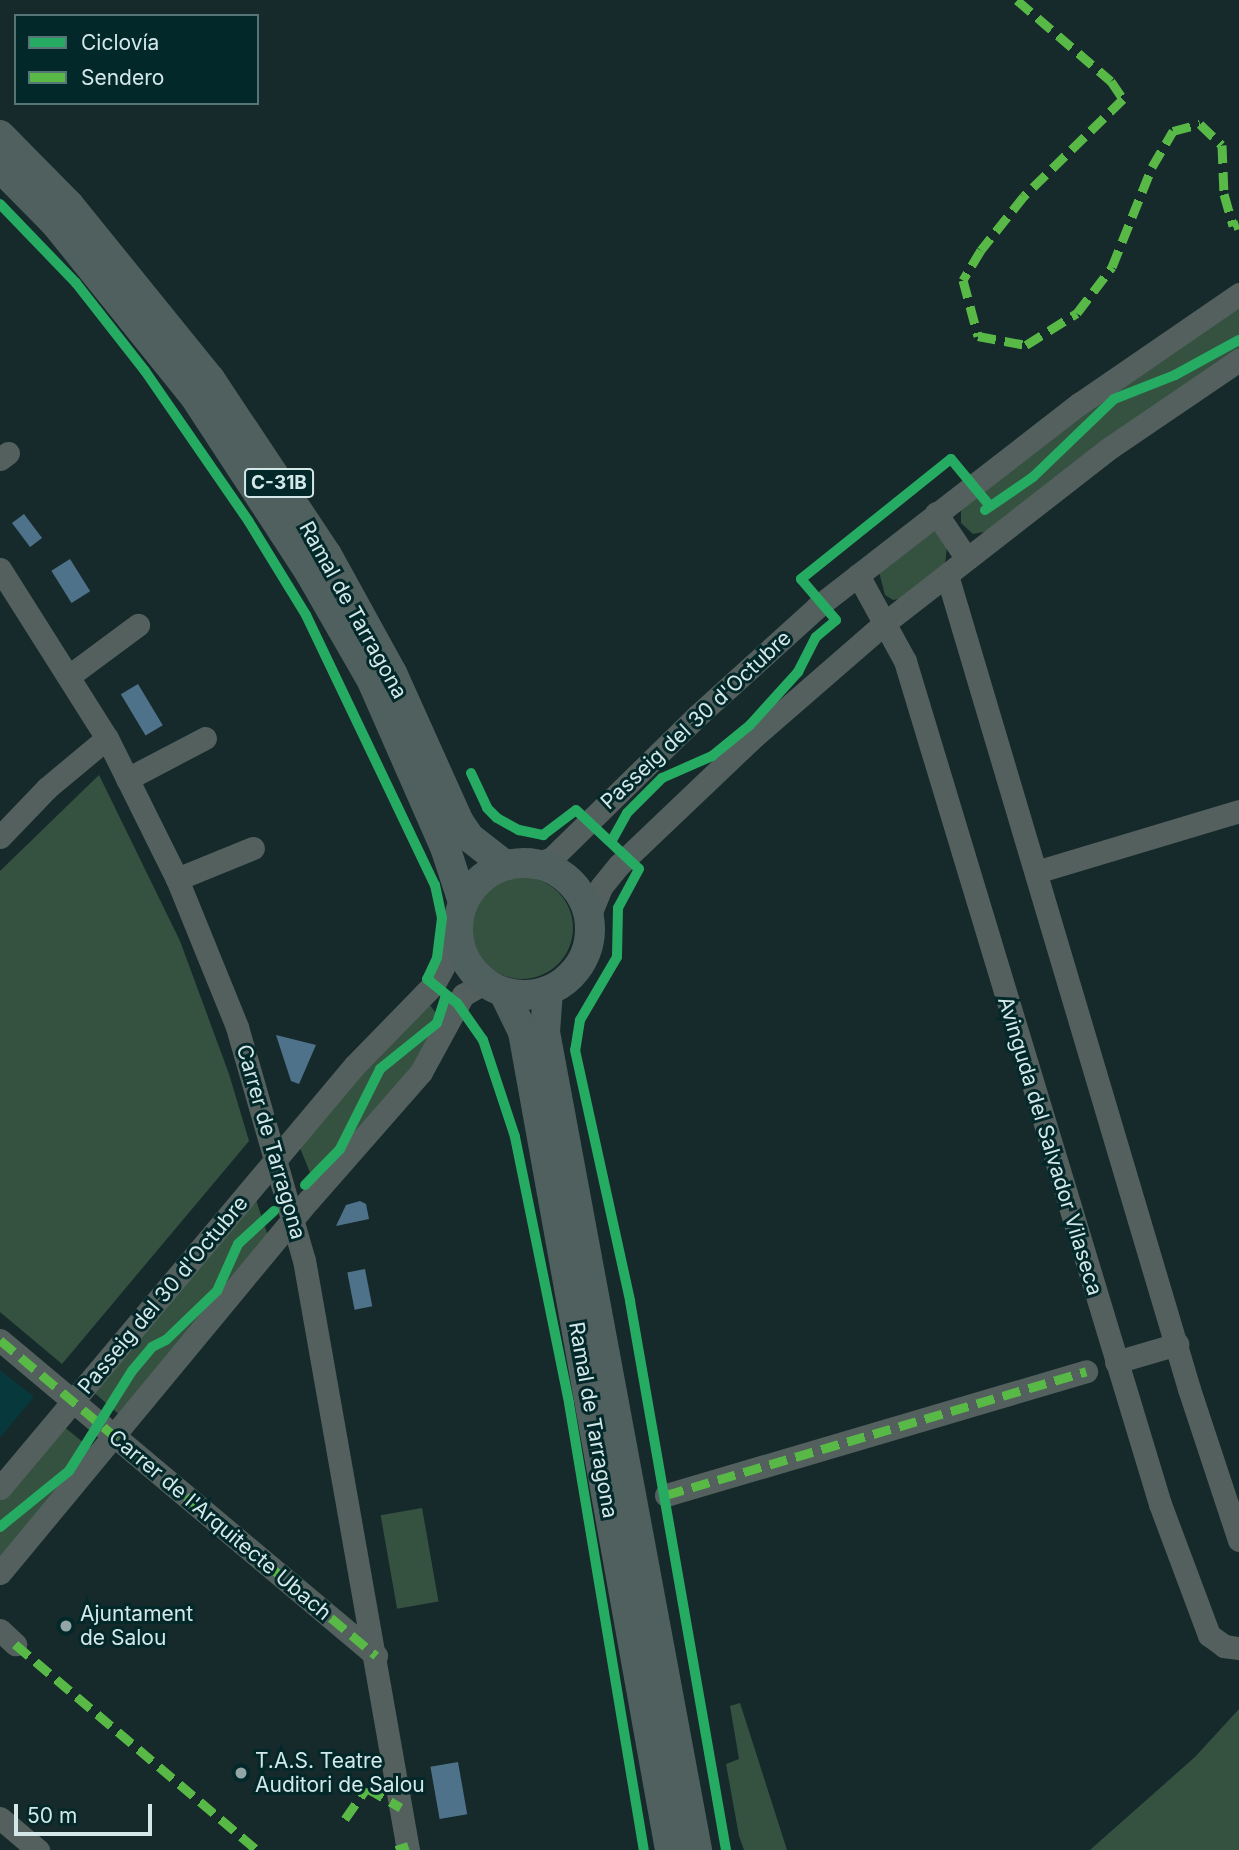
<!DOCTYPE html>
<html>
<head>
<meta charset="utf-8">
<style>
  body { margin:0 }
  #map { position:relative; width:1239px; height:1850px; overflow:hidden; background:#162a2b; font-family:Inter,sans-serif }
  div>[style] { position:absolute }
  [style*='--x'] { left:calc(var(--x)*1px); top:calc(var(--y)*1px); width:calc(var(--w)*1px); rotate:calc(var(--a)*1deg) }
  .built>* { inset:0; background:#07383b }
  .green>* { inset:0; background:#355241; transform-origin:0 0 }
  .round { border-radius:50% }
  .water>* { inset:0; background:#4f728b; transform-origin:0 0 }
  .minor>* { height:23px; margin:-11.5px; padding:0 11.5px; transform-origin:11.5px; border-radius:11.5px; background:#54605e }
  .major>* { height:30px; margin:-15px; padding:0 15px; transform-origin:15px; border-radius:15px; background:#50605e }
  .major>.ring { margin:-15px; padding:0; box-sizing:content-box; background:none; border:30px solid #50605e; border-radius:50% }
  .quiet>* { height:9px; margin-top:-4.5px; transform-origin:0; background:repeating-linear-gradient(90deg,#58b947 0 18px,transparent 0 27px) }
  .cycleway>* { height:10px; margin:-5px; padding:0 5px; transform-origin:5px; border-radius:5px; background:#26ab63 }
  .dots>* { width:19px; height:19px; translate:-50% -50%; box-sizing:border-box; border:4px solid #02282a; border-radius:50% }
  span { translate:-50% -50%; white-space:nowrap; text-align:center; line-height:1.15; -webkit-text-stroke:6px #02282a; paint-order:stroke }
  .shield-label span { padding:2px 5px; background:#02282a; border:2px solid; border-radius:5px; -webkit-text-stroke-width:0 }
  .shield-label { font-size:19px; color:#d5e8e9; font-weight:700 }
  .street-label { font-size:21px; color:#d5e8e9 }
  .poi-label { font-size:21px; color:#d5e8e9 }
  .left { translate:0 -50%; text-align:left }
  .legend { position:absolute; left:14px; top:14px; width:245px; height:91px; box-sizing:border-box; background:#02282a; border:2px solid #567576; margin:0; padding:9px 12px; list-style:none; font-size:21px; color:#d5e8e9 }
  .legend li { display:flex; align-items:center; gap:14px; height:35px }
  .legend b { width:35px; border:2px solid #567576 }
  .scale { position:absolute; left:14px; top:1804px; width:138px; height:32px; box-sizing:border-box; border:4px solid #d5e8e9; border-top:0; padding-left:9px; font-size:21px; line-height:24px; white-space:nowrap; color:#d5e8e9; -webkit-text-stroke:5px #02282a; paint-order:stroke }
</style>
</head>
<body>
<div id="map">
  <div class="built">
    <i style="clip-path:polygon(0 1370px,34px 1397px,0 1438px)"></i>
  </div>
  <div class="green">
    <i style="clip-path:polygon(1239px 300px,1239px 352px,989px 531px,973px 534px,961px 523px,961px 503px)"></i>
    <i style="clip-path:polygon(936px 529px,947px 546px,945px 565px,904px 598px,893px 600px,885px 595px,878px 568px)"></i>
    <i style="clip-path:polygon(99px 775px,180px 941px,229px 1074px,249px 1141px,62px 1364px,0 1312px,0 871px)"></i>
    <i class="round" style="left:471px;top:877px;width:102px;height:102px"></i>
    <i style="clip-path:polygon(427px 1001px,441px 1020px,436px 1037px,315px 1185px,298px 1143px)"></i>
    <i style="clip-path:polygon(254px 1194px,269px 1239px,122px 1417px,90px 1389px)"></i>
    <i style="clip-path:polygon(63px 1426px,95px 1452px,0 1565px,0 1500px)"></i>
    <i style="left:422px;top:1508px;width:95px;height:42px;rotate:80deg"></i>
    <i style="clip-path:polygon(740px 1703px,787px 1850px,744px 1850px,739px 1836px,726px 1764px,739px 1759px,730px 1706px)"></i>
    <i style="clip-path:polygon(1239px 1709px,1239px 1850px,1090px 1850px,1195px 1757px)"></i>
  </div>
  <div class="water">
    <i style="left:24px;top:514px;width:30px;height:15px;rotate:53deg"></i>
    <i style="left:70px;top:559px;width:38px;height:22px;rotate:58deg"></i>
    <i style="left:138px;top:684px;width:48px;height:20px;rotate:59deg"></i>
    <i style="clip-path:polygon(276px 1035px,316px 1045px,299px 1084px,291px 1081px)"></i>
    <i style="clip-path:polygon(360px 1201px,366px 1204px,369px 1219px,336px 1226px,346px 1205px)"></i>
    <i style="left:365px;top:1269px;width:38px;height:18px;rotate:79deg"></i>
    <i style="left:458px;top:1762px;width:53px;height:28px;rotate:80deg"></i>
  </div>
  <div class="minor">
    <i style="--x:0;--y:459;--w:10;--a:-37"></i>
    <i style="--x:936;--y:513;--w:55;--a:56"></i>
    <i style="--x:0;--y:569;--w:200;--a:57.7"></i>
    <i style="--x:107;--y:738;--w:157;--a:63.6"></i>
    <i style="--x:177;--y:879;--w:160;--a:67.9"></i>
    <i style="--x:237;--y:1027;--w:242;--a:74"></i>
    <i style="--x:304;--y:1260;--w:599;--a:80"></i>
    <i style="--x:858;--y:575;--w:98;--a:61.3"></i>
    <i style="--x:905;--y:661;--w:881;--a:73.17"></i>
    <i style="--x:1160;--y:1504;--w:140;--a:69.5"></i>
    <i style="--x:1209;--y:1635;--w:19;--a:36"></i>
    <i style="--x:1224;--y:1646;--w:15;--a:8"></i>
    <i style="--x:947;--y:575;--w:849;--a:73.44"></i>
    <i style="--x:1189;--y:1389;--w:159;--a:71.7"></i>
    <i style="--x:69;--y:676;--w:86;--a:-36.5"></i>
    <i style="--x:127;--y:779;--w:88;--a:-27.7"></i>
    <i style="--x:0;--y:837;--w:68;--a:-46.2"></i>
    <i style="--x:47;--y:788;--w:78;--a:-39.8"></i>
    <i style="--x:535;--y:864;--w:18;--a:-19"></i>
    <i style="--x:552;--y:858;--w:203;--a:-44.4"></i>
    <i style="--x:697;--y:716;--w:162;--a:-42.2"></i>
    <i style="--x:817;--y:607;--w:331;--a:-37.8"></i>
    <i style="--x:1079;--y:404;--w:194;--a:-34.5"></i>
    <i style="--x:1036;--y:872;--w:212;--a:-16.7"></i>
    <i style="--x:177;--y:879;--w:82;--a:-22.2"></i>
    <i style="--x:589;--y:917;--w:32;--a:-68"></i>
    <i style="--x:601;--y:887;--w:28;--a:-51"></i>
    <i style="--x:619;--y:865;--w:180;--a:-43.6"></i>
    <i style="--x:749;--y:741;--w:181;--a:-41"></i>
    <i style="--x:886;--y:622;--w:285;--a:-37.9"></i>
    <i style="--x:1111;--y:447;--w:155;--a:-34.2"></i>
    <i style="--x:0;--y:1340;--w:491;--a:40"></i>
    <i style="--x:1116;--y:1362;--w:64;--a:-16.4"></i>
    <i style="--x:0;--y:1488;--w:552;--a:-50"></i>
    <i style="--x:355;--y:1065;--w:113;--a:-45.7"></i>
    <i style="--x:434;--y:984;--w:50;--a:-61.4"></i>
    <i style="--x:666;--y:1495;--w:438;--a:-16.4"></i>
    <i style="--x:0;--y:1573;--w:484;--a:-50.4"></i>
    <i style="--x:309;--y:1200;--w:170;--a:-48.8"></i>
    <i style="--x:421;--y:1072;--w:88;--a:-61.4"></i>
    <i style="--x:463;--y:995;--w:24;--a:-30"></i>
    <i style="--x:0;--y:1630;--w:21;--a:43"></i>
    <i style="--x:0;--y:1818;--w:50;--a:40.1"></i>
  </div>
  <div class="major">
    <i style="--x:0;--y:135;--w:98;--a:45.4"></i>
    <i style="--x:69;--y:205;--w:224;--a:51"></i>
    <i style="--x:210;--y:379;--w:211;--a:56.4"></i>
    <i style="--x:327;--y:555;--w:135;--a:61.2"></i>
    <i style="--x:392;--y:673;--w:163;--a:65.8"></i>
    <i style="--x:459;--y:822;--w:18;--a:56"></i>
    <i style="--x:469;--y:837;--w:46;--a:37.9"></i>
    <i style="--x:0;--y:167;--w:80;--a:45.5"></i>
    <i style="--x:56;--y:224;--w:222;--a:51.2"></i>
    <i style="--x:195;--y:397;--w:210;--a:56.8"></i>
    <i style="--x:310;--y:573;--w:125;--a:60.1"></i>
    <i style="--x:372;--y:681;--w:181;--a:66.3"></i>
    <i style="--x:445;--y:847;--w:58;--a:71.9"></i>
    <i class="ring" style="left:458px;top:863px;width:102px;height:102px"></i>
    <i style="--x:548;--y:991;--w:41;--a:94.2"></i>
    <i style="--x:545;--y:1032;--w:832;--a:79.47"></i>
    <i style="--x:504;--y:993;--w:43;--a:64"></i>
    <i style="--x:523;--y:1032;--w:831;--a:79.81"></i>
  </div>
  <div class="quiet">
    <i style="--x:1017;--y:0;--w:124;--a:40.8"></i>
    <i style="--x:1111;--y:81;--w:22;--a:56"></i>
    <i style="--x:1123;--y:99;--w:139;--a:135.6"></i>
    <i style="--x:1024;--y:196;--w:69;--a:128.5"></i>
    <i style="--x:981;--y:250;--w:35;--a:121"></i>
    <i style="--x:963;--y:280;--w:58;--a:75"></i>
    <i style="--x:978;--y:336;--w:49;--a:10.6"></i>
    <i style="--x:1026;--y:345;--w:60;--a:-32.1"></i>
    <i style="--x:1077;--y:313;--w:58;--a:-52.7"></i>
    <i style="--x:1112;--y:267;--w:108;--a:-68.2"></i>
    <i style="--x:1152;--y:167;--w:42;--a:-59.7"></i>
    <i style="--x:1173;--y:131;--w:28;--a:-15"></i>
    <i style="--x:1200;--y:124;--w:30;--a:44"></i>
    <i style="--x:1222;--y:145;--w:49;--a:87.7"></i>
    <i style="--x:1224;--y:194;--w:33;--a:74"></i>
    <i style="--x:1233;--y:226;--w:6;--a:-18"></i>
    <i style="--x:0;--y:1340;--w:491;--a:40"></i>
    <i style="--x:666;--y:1495;--w:438;--a:-16.4"></i>
    <i style="--x:15;--y:1644;--w:318;--a:40.4"></i>
    <i style="--x:345;--y:1819;--w:38;--a:-55"></i>
    <i style="--x:367;--y:1788;--w:39;--a:30"></i>
    <i style="--x:396;--y:1850;--w:13;--a:-18"></i>
  </div>
  <div class="cycleway">
    <i style="--x:0;--y:204;--w:110;--a:46.1"></i>
    <i style="--x:76;--y:283;--w:112;--a:51.9"></i>
    <i style="--x:145;--y:371;--w:183;--a:55.4"></i>
    <i style="--x:249;--y:522;--w:109;--a:58.5"></i>
    <i style="--x:306;--y:615;--w:299;--a:64.5"></i>
    <i style="--x:435;--y:885;--w:34;--a:78"></i>
    <i style="--x:442;--y:918;--w:40;--a:97.1"></i>
    <i style="--x:437;--y:958;--w:23;--a:115"></i>
    <i style="--x:427;--y:979;--w:38;--a:39"></i>
    <i style="--x:457;--y:1003;--w:45;--a:54.9"></i>
    <i style="--x:483;--y:1040;--w:102;--a:71.7"></i>
    <i style="--x:515;--y:1137;--w:271;--a:78.5"></i>
    <i style="--x:569;--y:1403;--w:453;--a:80.5"></i>
    <i style="--x:985;--y:510;--w:58;--a:-34.5"></i>
    <i style="--x:1033;--y:477;--w:112;--a:-43.9"></i>
    <i style="--x:1114;--y:399;--w:66;--a:-21.5"></i>
    <i style="--x:1175;--y:375;--w:73;--a:-28.7"></i>
    <i style="--x:471;--y:773;--w:38;--a:65"></i>
    <i style="--x:487;--y:808;--w:14;--a:45"></i>
    <i style="--x:497;--y:818;--w:25;--a:29"></i>
    <i style="--x:519;--y:830;--w:25;--a:12"></i>
    <i style="--x:543;--y:835;--w:41;--a:-37.1"></i>
    <i style="--x:576;--y:810;--w:86;--a:43.1"></i>
    <i style="--x:639;--y:869;--w:44;--a:118.3"></i>
    <i style="--x:618;--y:908;--w:49;--a:91.2"></i>
    <i style="--x:617;--y:957;--w:73;--a:120.4"></i>
    <i style="--x:580;--y:1020;--w:30;--a:99"></i>
    <i style="--x:575;--y:1050;--w:257;--a:77.6"></i>
    <i style="--x:630;--y:1301;--w:557;--a:80.08"></i>
    <i style="--x:611;--y:842;--w:33;--a:-61"></i>
    <i style="--x:627;--y:813;--w:49;--a:-45"></i>
    <i style="--x:662;--y:778;--w:55;--a:-23.7"></i>
    <i style="--x:712;--y:756;--w:49;--a:-39.2"></i>
    <i style="--x:750;--y:725;--w:72;--a:-47.8"></i>
    <i style="--x:798;--y:672;--w:39;--a:-63"></i>
    <i style="--x:816;--y:637;--w:26;--a:-40"></i>
    <i style="--x:836;--y:620;--w:54;--a:-130.5"></i>
    <i style="--x:801;--y:579;--w:192;--a:-38.7"></i>
    <i style="--x:951;--y:459;--w:61;--a:50.3"></i>
    <i style="--x:305;--y:1185;--w:50;--a:-45.8"></i>
    <i style="--x:340;--y:1149;--w:89;--a:-63.4"></i>
    <i style="--x:380;--y:1069;--w:73;--a:-38.9"></i>
    <i style="--x:437;--y:1023;--w:29;--a:-72"></i>
    <i style="--x:0;--y:1527;--w:89;--a:-39.1"></i>
    <i style="--x:69;--y:1471;--w:118;--a:-57.8"></i>
    <i style="--x:132;--y:1371;--w:31;--a:-50"></i>
    <i style="--x:152;--y:1347;--w:16;--a:-27"></i>
    <i style="--x:166;--y:1340;--w:71;--a:-43.9"></i>
    <i style="--x:217;--y:1291;--w:51;--a:-65.9"></i>
    <i style="--x:238;--y:1244;--w:49;--a:-42.5"></i>
  </div>
  <div class="dots">
    <i style="left:66px;top:1626px;background:#92a6a6"></i>
    <i style="left:241px;top:1773px;background:#92a6a6"></i>
  </div>
  <div class="shield-label">
    <span style="left:279px;top:483px">C-31B</span>
  </div>
  <div class="street-label">
    <span style="left:353px;top:610px;rotate:61deg">Ramal de Tarragona</span>
    <span style="left:696px;top:720px;rotate:-43deg">Passeig del 30 d'Octubre</span>
    <span style="left:271px;top:1142px;rotate:74deg">Carrer de Tarragona</span>
    <span style="left:1050px;top:1146px;rotate:73deg">Avinguda del Salvador Vilaseca</span>
    <span style="left:163px;top:1295px;rotate:-50deg">Passeig del 30 d'Octubre</span>
    <span style="left:593px;top:1420px;rotate:80deg">Ramal de Tarragona</span>
    <span style="left:220px;top:1525px;rotate:40deg">Carrer de l'Arquitecte Ubach</span>
  </div>
  <div class="poi-label">
    <span class="left" style="left:80px;top:1626px">Ajuntament<br>de Salou</span>
    <span class="left" style="left:255px;top:1773px">T.A.S. Teatre<br>Auditori de Salou</span>
  </div>
  <ul class="legend">
  <li><b style="height:9px;background:#26ab63"></b>Ciclovía</li>
  <li><b style="height:9px;background:#58b947"></b>Sendero</li>
  </ul>
  <div class="scale">50 m</div>
</div>
</body>
</html>
